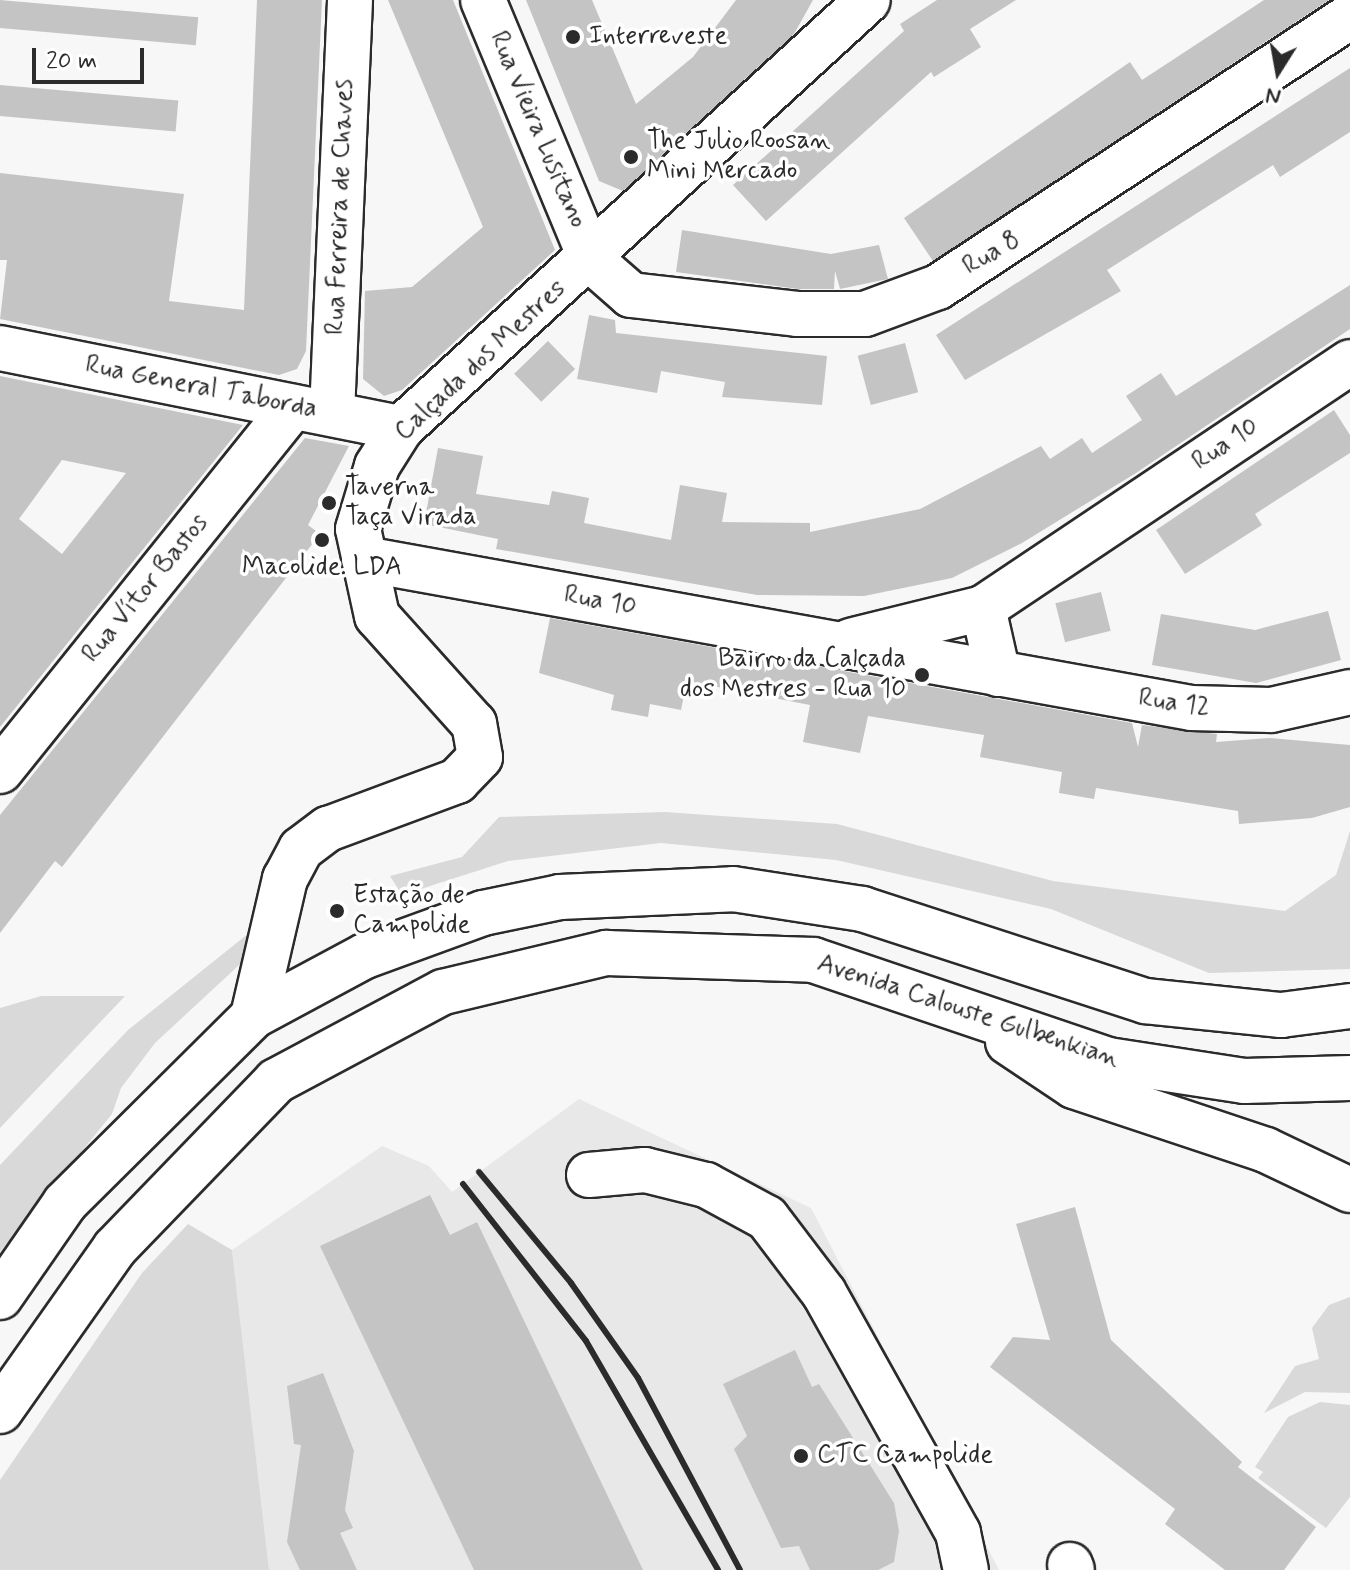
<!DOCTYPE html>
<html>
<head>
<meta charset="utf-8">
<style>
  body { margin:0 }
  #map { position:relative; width:1350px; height:1570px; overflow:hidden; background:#f7f7f7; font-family:Mynerve,sans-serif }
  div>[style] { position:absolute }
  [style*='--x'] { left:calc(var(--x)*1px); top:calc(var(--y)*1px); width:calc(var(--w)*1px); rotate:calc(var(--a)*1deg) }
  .built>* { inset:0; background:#e8e8e8 }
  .green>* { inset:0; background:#d9d9d9 }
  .building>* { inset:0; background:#c4c4c4; transform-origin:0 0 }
  .roads { filter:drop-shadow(2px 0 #2b2b2b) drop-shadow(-2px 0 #2b2b2b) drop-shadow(0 2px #2b2b2b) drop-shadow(0 -2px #2b2b2b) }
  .minor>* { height:44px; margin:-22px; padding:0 22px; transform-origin:22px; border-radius:22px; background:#fff }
  .major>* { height:44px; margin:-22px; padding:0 22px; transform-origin:22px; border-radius:22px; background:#fff }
  .rail>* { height:6px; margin:-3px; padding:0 3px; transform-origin:3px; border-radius:3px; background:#2b2b2b }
  .dots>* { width:22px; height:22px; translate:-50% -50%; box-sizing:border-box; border:4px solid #fff; border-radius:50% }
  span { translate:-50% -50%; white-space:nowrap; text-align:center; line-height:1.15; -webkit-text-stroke:7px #fff; paint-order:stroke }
  .poi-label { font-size:26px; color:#2b2b2b }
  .left { translate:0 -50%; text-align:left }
  .right { translate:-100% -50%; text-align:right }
  .street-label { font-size:26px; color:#2b2b2b }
  .north { position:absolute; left:1238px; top:32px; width:80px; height:80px; -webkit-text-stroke:6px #fff; paint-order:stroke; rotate:191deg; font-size:22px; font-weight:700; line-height:32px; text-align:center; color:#2b2b2b }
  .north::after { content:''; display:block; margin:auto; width:28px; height:36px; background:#2b2b2b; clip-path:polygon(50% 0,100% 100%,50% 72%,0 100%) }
  .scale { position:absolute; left:32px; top:48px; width:112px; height:36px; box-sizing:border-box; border:4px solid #2b2b2b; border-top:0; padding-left:10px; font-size:24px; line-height:28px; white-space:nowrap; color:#2b2b2b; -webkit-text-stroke:6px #fff; paint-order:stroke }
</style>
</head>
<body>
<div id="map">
  <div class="built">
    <i style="clip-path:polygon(579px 1099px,811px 1208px,999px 1570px,269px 1570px,232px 1250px,382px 1146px,429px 1166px,452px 1192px)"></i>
  </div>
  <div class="green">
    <i style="clip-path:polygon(665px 812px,837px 824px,1053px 881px,1285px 911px,1336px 875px,1350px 831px,1350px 969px,1209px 973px,1051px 909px,836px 860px,661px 843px,508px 861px,402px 895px,390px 876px,462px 857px,499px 817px)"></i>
    <i style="clip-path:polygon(249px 933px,251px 954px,155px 1043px,121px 1088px,112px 1114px,0 1252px,0 1165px,128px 1030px)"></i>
    <i style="clip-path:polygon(41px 996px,125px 996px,0 1128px,0 1008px)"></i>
    <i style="clip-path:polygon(188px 1224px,232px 1250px,269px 1570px,0 1570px,0 1480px,142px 1273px)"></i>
    <i style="clip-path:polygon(1350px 1297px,1350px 1393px,1305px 1392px,1264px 1413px,1295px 1366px,1319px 1359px,1312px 1328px,1329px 1305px)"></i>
    <i style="clip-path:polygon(1320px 1402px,1350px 1405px,1350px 1497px,1326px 1528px,1258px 1478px,1263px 1472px,1255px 1467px,1288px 1417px)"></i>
  </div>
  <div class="building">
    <i style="left:0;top:0;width:199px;height:28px;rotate:5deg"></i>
    <i style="clip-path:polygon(257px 0,322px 0,306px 351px,297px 369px,279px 375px,0 319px,7px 260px,0 260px,0 173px,184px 194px,169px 301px,244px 310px)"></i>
    <i style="clip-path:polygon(388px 0,453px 0,555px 250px,402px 390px,384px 396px,363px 379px,365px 291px,412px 287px,483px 227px)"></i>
    <i style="clip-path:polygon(526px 0,592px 0,636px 104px,693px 57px,736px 0,813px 0,794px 34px,623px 191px,599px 181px)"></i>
    <i style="clip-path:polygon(937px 0,1016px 0,970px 29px,981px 47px,934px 77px,931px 72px,766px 221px,733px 185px,904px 31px,900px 24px)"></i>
    <i style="clip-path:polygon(1264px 0,1329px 0,933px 261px,904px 218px,1130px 62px,1142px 80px)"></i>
    <i style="clip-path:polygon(1350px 68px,1350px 132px,1280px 177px,1273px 165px,1107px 270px,1121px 291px,965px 380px,936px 335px)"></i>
    <i style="left:0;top:85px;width:179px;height:31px;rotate:5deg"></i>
    <i style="clip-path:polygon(682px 230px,831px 254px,879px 245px,888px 279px,840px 289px,835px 271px,834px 289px,798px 289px,676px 272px)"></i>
    <i style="clip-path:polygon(1350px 285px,1350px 329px,1136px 473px,1022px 543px,952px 578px,864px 596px,757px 595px,496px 549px,498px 539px,424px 524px,438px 448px,483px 456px,476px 494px,549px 505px,552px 491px,589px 498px,584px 523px,671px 540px,680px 485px,727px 493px,722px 522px,810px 523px,810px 532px,920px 509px,1041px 446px,1050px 459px,1082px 438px,1092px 453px,1142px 420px,1126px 396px,1161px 373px,1176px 396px)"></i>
    <i style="clip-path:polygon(589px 315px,615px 320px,616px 333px,827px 356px,822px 405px,722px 397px,725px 382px,661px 371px,657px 393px,577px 379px)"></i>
    <i style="left:548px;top:341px;width:39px;height:47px;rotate:46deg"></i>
    <i style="left:905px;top:343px;width:51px;height:49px;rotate:75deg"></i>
    <i style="clip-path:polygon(evenodd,0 376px,243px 425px,0 727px,0 376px,62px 460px,126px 473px,62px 554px,19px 519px,62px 460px)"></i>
    <i style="clip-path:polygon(1334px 410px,1350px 435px,1350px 453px,1255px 514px,1262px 525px,1185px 574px,1156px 530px)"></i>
    <i style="clip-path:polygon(305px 438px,349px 446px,308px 525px,320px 534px,62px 867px,55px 861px,0 933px,0 815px)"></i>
    <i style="left:1101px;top:592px;width:40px;height:47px;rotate:76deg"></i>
    <i style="clip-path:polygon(1328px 611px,1341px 660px,1256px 683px,1152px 665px,1161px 614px,1255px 630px)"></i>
    <i style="clip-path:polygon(550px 618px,1132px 723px,1138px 747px,1142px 725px,1217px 734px,1216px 742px,1269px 738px,1350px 745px,1350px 807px,1312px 818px,1239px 824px,1238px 811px,1096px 788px,1094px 799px,1059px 793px,1062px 772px,980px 757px,984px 735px,868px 716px,860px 753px,803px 742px,810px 705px,687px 681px,681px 710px,650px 704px,648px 717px,611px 710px,614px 695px,539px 673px)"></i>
    <i style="clip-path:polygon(430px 1195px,450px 1235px,477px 1222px,643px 1570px,474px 1570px,320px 1246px)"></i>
    <i style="clip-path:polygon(1075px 1207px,1111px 1340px,1242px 1462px,1238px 1467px,1316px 1527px,1284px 1570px,1225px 1570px,1165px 1524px,1175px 1509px,990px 1367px,1013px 1337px,1050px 1340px,1016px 1224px)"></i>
    <i style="clip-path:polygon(795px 1350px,812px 1387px,819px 1384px,894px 1503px,899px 1531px,894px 1562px,878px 1570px,810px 1570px,799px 1546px,781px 1548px,734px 1449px,747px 1436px,723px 1384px)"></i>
    <i style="clip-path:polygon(323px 1373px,354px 1451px,345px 1510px,353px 1528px,340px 1533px,357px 1570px,300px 1570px,287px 1542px,301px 1445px,294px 1444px,287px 1386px)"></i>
  </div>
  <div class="roads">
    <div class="minor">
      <i style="--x:483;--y:0;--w:282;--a:67.4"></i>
      <i style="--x:591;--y:260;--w:53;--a:41.2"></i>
      <i style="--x:631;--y:295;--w:167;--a:6.5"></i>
      <i style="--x:797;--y:314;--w:68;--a:0"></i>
      <i style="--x:865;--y:314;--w:78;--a:-20.3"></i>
      <i style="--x:938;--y:287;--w:493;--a:-33.3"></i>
      <i style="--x:0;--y:348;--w:409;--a:11.3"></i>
      <i style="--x:332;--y:413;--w:413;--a:-87.5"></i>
      <i style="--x:364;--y:559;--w:840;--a:10.21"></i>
      <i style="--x:1191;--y:708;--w:80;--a:1.4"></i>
      <i style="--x:1271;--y:710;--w:81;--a:-12.8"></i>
      <i style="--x:850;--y:641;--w:137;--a:-13.9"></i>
      <i style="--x:998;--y:674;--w:68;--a:-102.8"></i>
      <i style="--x:983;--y:608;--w:442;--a:-33.8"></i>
      <i style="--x:0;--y:771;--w:467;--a:-51.2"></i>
      <i style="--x:253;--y:1016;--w:141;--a:-76.9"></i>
      <i style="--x:285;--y:879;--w:34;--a:-62"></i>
      <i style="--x:301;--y:849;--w:34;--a:-37"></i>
      <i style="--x:328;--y:829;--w:138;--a:-20.4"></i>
      <i style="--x:457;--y:781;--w:33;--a:-46"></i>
      <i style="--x:480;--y:757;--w:34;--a:-100"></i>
      <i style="--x:474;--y:724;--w:145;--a:-131.9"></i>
      <i style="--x:377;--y:616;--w:89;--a:-102.3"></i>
      <i style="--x:358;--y:529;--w:66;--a:-73.2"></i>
      <i style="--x:377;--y:466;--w:45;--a:-57.7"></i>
      <i style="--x:401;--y:428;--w:633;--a:-42.5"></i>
      <i style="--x:589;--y:1175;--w:56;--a:-5.1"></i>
      <i style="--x:645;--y:1170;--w:63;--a:13.8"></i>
      <i style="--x:706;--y:1185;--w:69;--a:28.4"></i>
      <i style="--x:767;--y:1218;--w:94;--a:52.8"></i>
      <i style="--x:824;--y:1293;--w:275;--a:60.8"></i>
      <i style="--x:958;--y:1533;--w:38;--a:78"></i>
      <i style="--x:1070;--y:1565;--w:5;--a:68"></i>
    </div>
    <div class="major">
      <i style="--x:1008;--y:1042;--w:79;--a:33.7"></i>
      <i style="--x:1074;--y:1086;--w:202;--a:18.4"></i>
      <i style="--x:1266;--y:1150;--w:93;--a:25.5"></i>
      <i style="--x:0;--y:1297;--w:114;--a:-55.3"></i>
      <i style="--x:65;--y:1203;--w:265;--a:-44.8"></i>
      <i style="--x:253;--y:1016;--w:127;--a:-28.2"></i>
      <i style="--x:365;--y:956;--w:126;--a:-20"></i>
      <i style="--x:483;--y:913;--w:79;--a:-11.7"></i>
      <i style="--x:560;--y:897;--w:173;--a:-2.6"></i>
      <i style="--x:733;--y:889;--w:131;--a:8.8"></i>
      <i style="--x:862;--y:909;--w:298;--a:18"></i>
      <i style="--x:1145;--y:1001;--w:137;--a:5.9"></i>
      <i style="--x:1281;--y:1015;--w:70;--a:-7.4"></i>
      <i style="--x:0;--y:1411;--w:199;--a:-54.8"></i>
      <i style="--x:115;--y:1248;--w:232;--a:-46"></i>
      <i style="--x:276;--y:1081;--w:189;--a:-28.1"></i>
      <i style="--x:443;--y:992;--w:168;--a:-13.5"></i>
      <i style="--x:606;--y:953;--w:207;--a:1.9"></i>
      <i style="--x:813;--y:960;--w:311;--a:18.7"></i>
      <i style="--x:1108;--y:1060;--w:138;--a:8.8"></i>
      <i style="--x:1244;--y:1081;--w:106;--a:-1.6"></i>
    </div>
  </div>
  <div class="rail">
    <i style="--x:479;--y:1172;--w:144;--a:50.3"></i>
    <i style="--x:571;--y:1283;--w:116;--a:54.8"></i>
    <i style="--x:638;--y:1378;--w:217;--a:62"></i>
    <i style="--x:463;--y:1184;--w:199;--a:51.9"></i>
    <i style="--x:586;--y:1341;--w:264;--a:60"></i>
  </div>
  <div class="dots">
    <i style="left:573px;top:37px;background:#2b2b2b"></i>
    <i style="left:631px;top:157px;background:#2b2b2b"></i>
    <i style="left:329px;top:503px;background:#2b2b2b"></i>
    <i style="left:322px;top:540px;background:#2b2b2b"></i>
    <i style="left:922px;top:675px;background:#2b2b2b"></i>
    <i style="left:337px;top:911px;background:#2b2b2b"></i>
    <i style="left:801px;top:1456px;background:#2b2b2b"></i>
  </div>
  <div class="poi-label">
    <span class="left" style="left:589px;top:37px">Interreveste</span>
    <span class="left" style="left:647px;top:157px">The Julio Roosan<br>Mini Mercado</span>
    <span class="left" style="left:345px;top:503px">Taverna<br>Taça Virada</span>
    <span style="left:322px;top:568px">Macolide. LDA</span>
    <span class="right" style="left:906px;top:675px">Bairro da Calçada<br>dos Mestres - Rua 10</span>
    <span class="left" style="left:353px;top:911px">Estação de<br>Campolide</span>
    <span class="left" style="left:817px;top:1456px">CTC Campolide</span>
  </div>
  <div class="street-label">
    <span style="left:537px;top:130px;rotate:67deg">Rua Vieira Lusitano</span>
    <span style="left:341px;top:207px;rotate:-88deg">Rua Ferreira de Chaves</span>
    <span style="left:992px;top:254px;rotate:-31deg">Rua 8</span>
    <span style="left:481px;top:361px;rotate:-43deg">Calçada dos Mestres</span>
    <span style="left:201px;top:388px;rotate:11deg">Rua General Taborda</span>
    <span style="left:1226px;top:445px;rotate:-34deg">Rua 10</span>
    <span style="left:146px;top:589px;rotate:-51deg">Rua Vítor Bastos</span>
    <span style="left:600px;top:602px;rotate:10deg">Rua 10</span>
    <span style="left:1174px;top:704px;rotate:8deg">Rua 12</span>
    <span style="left:968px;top:1012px;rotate:18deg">Avenida Calouste Gulbenkian</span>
  </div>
  <div class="north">N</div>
  <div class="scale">20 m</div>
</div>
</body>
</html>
